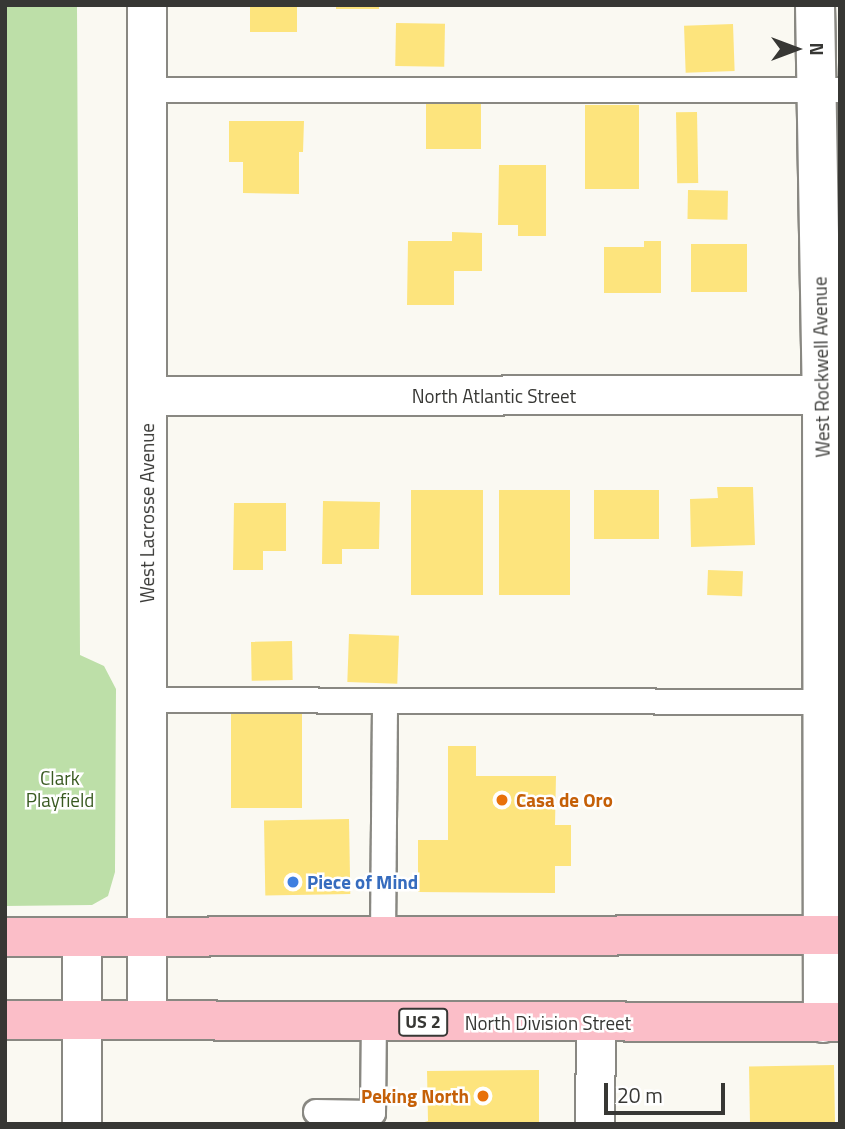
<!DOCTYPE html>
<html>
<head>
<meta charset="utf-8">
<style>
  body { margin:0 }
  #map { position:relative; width:845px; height:1129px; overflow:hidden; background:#faf9f2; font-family:"Titillium Web",sans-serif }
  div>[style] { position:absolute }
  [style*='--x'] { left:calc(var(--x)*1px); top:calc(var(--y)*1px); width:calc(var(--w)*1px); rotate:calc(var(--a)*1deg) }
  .green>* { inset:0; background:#bddfa8 }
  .building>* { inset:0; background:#fde47d; transform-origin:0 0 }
  .roads { filter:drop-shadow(2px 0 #898882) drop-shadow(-2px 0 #898882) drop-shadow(0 2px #898882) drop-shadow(0 -2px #898882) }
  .lane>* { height:24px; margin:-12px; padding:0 12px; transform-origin:12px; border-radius:12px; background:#fff }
  .street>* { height:38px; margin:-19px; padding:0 19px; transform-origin:19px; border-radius:19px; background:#fff }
  .primary>* { height:38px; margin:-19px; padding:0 19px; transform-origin:19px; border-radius:19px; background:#fbbec8 }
  .dots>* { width:19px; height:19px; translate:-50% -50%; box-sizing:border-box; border:4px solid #fff; border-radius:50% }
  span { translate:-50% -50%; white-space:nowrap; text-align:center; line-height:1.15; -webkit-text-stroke:5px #fff; paint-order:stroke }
  .shield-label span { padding:2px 5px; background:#fff; border:2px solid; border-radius:5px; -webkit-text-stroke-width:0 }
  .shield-label { font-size:18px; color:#373734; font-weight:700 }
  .street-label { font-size:19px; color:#373734 }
  .park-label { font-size:19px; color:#395a21 }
  .food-label { font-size:19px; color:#c56008; font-weight:700 }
  .left { translate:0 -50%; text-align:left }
  .right { translate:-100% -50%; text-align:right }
  .shop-label { font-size:19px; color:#366cbe; font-weight:700 }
  .frame { position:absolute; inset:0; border:7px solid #373734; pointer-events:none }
  .north { position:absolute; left:761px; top:14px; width:70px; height:70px; -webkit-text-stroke:5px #fff; paint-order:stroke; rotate:90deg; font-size:19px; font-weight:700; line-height:28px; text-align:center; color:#373734 }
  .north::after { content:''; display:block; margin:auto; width:24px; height:32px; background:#373734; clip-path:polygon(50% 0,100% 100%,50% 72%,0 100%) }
  .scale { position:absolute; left:604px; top:1083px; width:121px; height:32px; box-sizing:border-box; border:4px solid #373734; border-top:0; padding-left:9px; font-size:21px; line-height:24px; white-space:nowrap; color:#373734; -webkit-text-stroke:5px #fff; paint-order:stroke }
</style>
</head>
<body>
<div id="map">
  <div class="green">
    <i style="clip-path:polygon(5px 5px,77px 5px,80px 655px,104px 666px,116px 689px,115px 872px,108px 896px,92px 905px,5px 906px)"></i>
  </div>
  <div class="building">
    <i style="left:250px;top:5px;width:47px;height:27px"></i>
    <i style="left:336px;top:5px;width:43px;height:4px"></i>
    <i style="left:396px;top:23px;width:49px;height:43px;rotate:1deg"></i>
    <i style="left:733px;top:24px;width:47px;height:49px;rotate:88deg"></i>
    <i style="left:426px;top:97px;width:55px;height:52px"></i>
    <i style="left:585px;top:105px;width:54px;height:84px"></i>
    <i style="left:697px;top:112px;width:71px;height:21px;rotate:89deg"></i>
    <i style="clip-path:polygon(229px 121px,304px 121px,303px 152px,299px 152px,299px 194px,243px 193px,243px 162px,229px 162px)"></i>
    <i style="clip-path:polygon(499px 165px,546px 165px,546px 236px,518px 236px,518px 225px,498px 225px)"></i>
    <i style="left:688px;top:190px;width:40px;height:29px;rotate:1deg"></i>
    <i style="clip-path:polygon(452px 232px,482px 233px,482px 271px,454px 271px,454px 305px,407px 305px,408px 241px,452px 241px)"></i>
    <i style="clip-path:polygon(644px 241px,661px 241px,661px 293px,604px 293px,604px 247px,644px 247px)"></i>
    <i style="left:691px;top:244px;width:56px;height:48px"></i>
    <i style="clip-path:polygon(717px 487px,753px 487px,755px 545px,691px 547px,690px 499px,718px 498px)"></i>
    <i style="left:411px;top:490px;width:72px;height:105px"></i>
    <i style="left:499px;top:490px;width:71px;height:105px"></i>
    <i style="left:659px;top:490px;width:49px;height:65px;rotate:90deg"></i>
    <i style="clip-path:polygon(323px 501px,380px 502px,379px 549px,342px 549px,342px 564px,322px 564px)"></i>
    <i style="clip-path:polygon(234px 503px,286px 503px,286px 551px,263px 551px,263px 570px,233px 570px)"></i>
    <i style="left:708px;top:570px;width:35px;height:25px;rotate:2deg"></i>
    <i style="left:349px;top:634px;width:50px;height:48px;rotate:2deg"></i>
    <i style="left:292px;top:641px;width:39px;height:41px;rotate:89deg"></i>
    <i style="left:231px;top:714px;width:71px;height:94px"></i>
    <i style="clip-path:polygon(448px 746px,476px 746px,476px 776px,556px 776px,555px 825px,571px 825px,571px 866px,555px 866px,555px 893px,418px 892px,418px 840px,448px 840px)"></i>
    <i style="left:349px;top:819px;width:75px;height:85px;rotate:89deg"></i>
    <i style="left:834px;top:1065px;width:59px;height:85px;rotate:89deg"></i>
    <i style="clip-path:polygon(539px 1070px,539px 1124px,418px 1124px,428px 1121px,427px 1071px)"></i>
  </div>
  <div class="roads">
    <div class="lane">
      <i style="--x:147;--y:90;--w:693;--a:0"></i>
      <i style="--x:146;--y:700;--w:690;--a:0.17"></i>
      <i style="--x:383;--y:936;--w:235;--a:-89.5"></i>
      <i style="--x:316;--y:1112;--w:57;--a:1"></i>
      <i style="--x:373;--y:1113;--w:91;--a:-89.4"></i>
    </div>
    <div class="street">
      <i style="--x:147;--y:5;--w:1015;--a:90"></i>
      <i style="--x:815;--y:5;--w:390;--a:89"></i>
      <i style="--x:822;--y:395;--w:628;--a:89.91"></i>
      <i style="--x:147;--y:396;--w:693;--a:-0.08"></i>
      <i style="--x:82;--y:937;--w:187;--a:90"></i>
      <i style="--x:595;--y:1124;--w:101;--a:-89.4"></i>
    </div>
    <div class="primary">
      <i style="--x:5;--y:937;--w:835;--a:-0.14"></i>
      <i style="--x:5;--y:1020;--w:835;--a:0.14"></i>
    </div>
  </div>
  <div class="dots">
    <i style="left:502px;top:800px;background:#e8710a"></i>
    <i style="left:293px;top:882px;background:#3f7fe0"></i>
    <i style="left:483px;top:1096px;background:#e8710a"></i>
  </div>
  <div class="shield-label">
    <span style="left:423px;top:1022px">US 2</span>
  </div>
  <div class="street-label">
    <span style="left:821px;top:367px;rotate:-91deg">West Rockwell Avenue</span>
    <span style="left:494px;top:396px">North Atlantic Street</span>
    <span style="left:147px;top:513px;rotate:-90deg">West Lacrosse Avenue</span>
    <span style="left:548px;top:1023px">North Division Street</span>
  </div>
  <div class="park-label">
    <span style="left:60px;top:789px">Clark<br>Playfield</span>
  </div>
  <div class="food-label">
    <span class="left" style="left:516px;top:800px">Casa de Oro</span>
    <span class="right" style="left:469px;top:1096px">Peking North</span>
  </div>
  <div class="shop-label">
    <span class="left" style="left:307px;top:882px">Piece of Mind</span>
  </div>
  <div class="frame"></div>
  <div class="north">N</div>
  <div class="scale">20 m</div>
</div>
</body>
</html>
